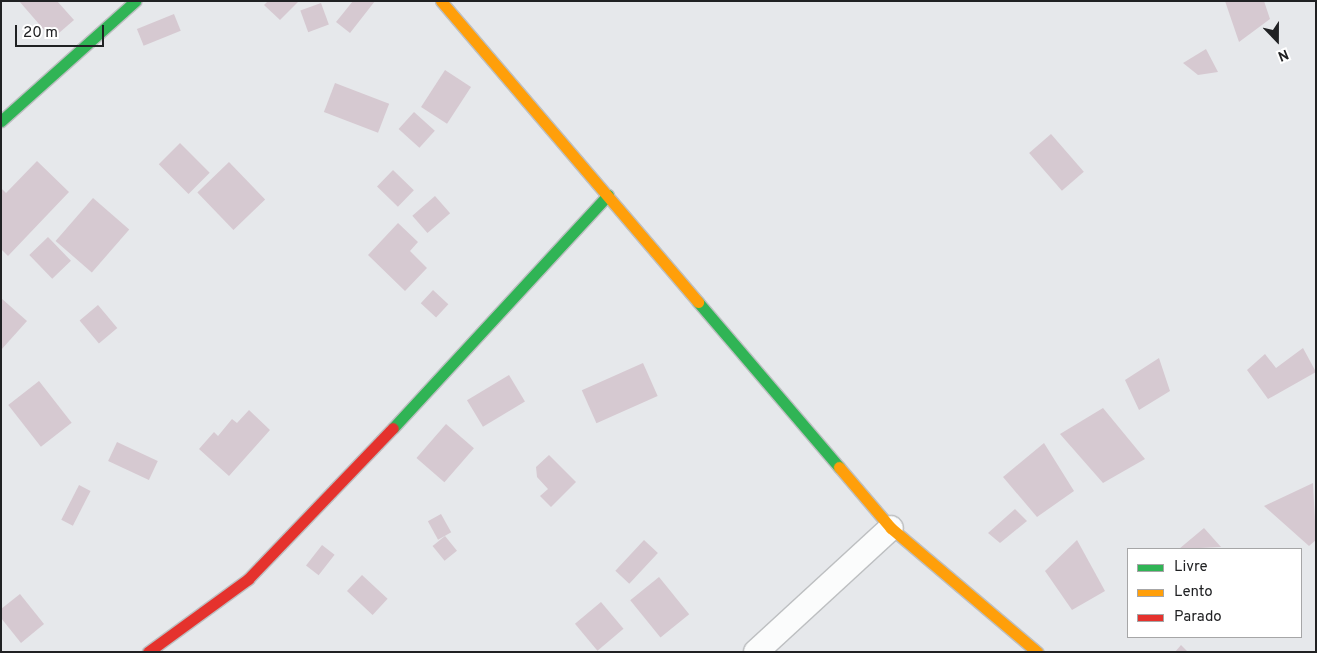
<!DOCTYPE html>
<html>
<head>
<meta charset="utf-8">
<style>
  body { margin:0 }
  #map { position:relative; width:1317px; height:653px; overflow:hidden; background:#e6e8eb; font-family:Overpass,sans-serif }
  div>[style] { position:absolute }
  [style*='--x'] { left:calc(var(--x)*1px); top:calc(var(--y)*1px); width:calc(var(--w)*1px); rotate:calc(var(--a)*1deg) }
  .building>* { inset:0; background:#d6c9d1; transform-origin:0 0 }
  .roads { filter:drop-shadow(1px 0 #bdbfc1) drop-shadow(-1px 0 #bdbfc1) drop-shadow(0 1px #bdbfc1) drop-shadow(0 -1px #bdbfc1) }
  .street>* { height:24px; margin:-12px; padding:0 12px; transform-origin:12px; border-radius:12px; background:#fbfcfc }
  .fast>* { height:11px; margin:-5.5px; padding:0 5.5px; transform-origin:5.5px; border-radius:5.5px; background:#30b455 }
  .slow>* { height:11px; margin:-5.5px; padding:0 5.5px; transform-origin:5.5px; border-radius:5.5px; background:#ff9f0a }
  .jam>* { height:11px; margin:-5.5px; padding:0 5.5px; transform-origin:5.5px; border-radius:5.5px; background:#e5322d }
  span { translate:-50% -50%; white-space:nowrap; text-align:center; line-height:1.15; -webkit-text-stroke:4px #fff; paint-order:stroke }
  .frame { position:absolute; inset:0; border:2px solid #202123; pointer-events:none }
  .legend { position:absolute; left:1127px; top:548px; width:175px; height:90px; box-sizing:border-box; background:#fff; border:1px solid #a6a6a7; margin:0; padding:6px 9px; list-style:none; font-size:15px; color:#202123 }
  .legend li { display:flex; align-items:center; gap:10px; height:25px }
  .legend b { width:25px; border:1px solid #a6a6a7 }
  .north { position:absolute; left:1252px; top:15px; width:50px; height:50px; -webkit-text-stroke:4px #fff; paint-order:stroke; rotate:158deg; font-size:14px; font-weight:700; line-height:20px; text-align:center; color:#202123 }
  .north::after { content:''; display:block; margin:auto; width:18px; height:22px; background:#202123; clip-path:polygon(50% 0,100% 100%,50% 72%,0 100%) }
  .scale { position:absolute; left:15px; top:25px; width:89px; height:22px; box-sizing:border-box; border:2px solid #202123; border-top:0; padding-left:6px; font-size:15px; line-height:18px; white-space:nowrap; color:#202123; -webkit-text-stroke:4px #fff; paint-order:stroke }
</style>
</head>
<body>
<div id="map">
  <div class="building">
    <i style="clip-path:polygon(19px 1px,57px 1px,74px 20px,52px 39px)"></i>
    <i style="clip-path:polygon(268px 1px,299px 1px,280px 20px,264px 5px)"></i>
    <i style="clip-path:polygon(353px 1px,375px 1px,350px 33px,336px 22px)"></i>
    <i style="clip-path:polygon(1225px 1px,1264px 1px,1270px 19px,1239px 42px)"></i>
    <i style="left:321px;top:3px;width:23px;height:22px;rotate:70deg"></i>
    <i style="left:174px;top:14px;width:18px;height:40px;rotate:68deg"></i>
    <i style="clip-path:polygon(1206px 49px,1218px 72px,1198px 75px,1183px 63px)"></i>
    <i style="left:445px;top:70px;width:31px;height:44px;rotate:33deg"></i>
    <i style="left:335px;top:83px;width:58px;height:31px;rotate:21deg"></i>
    <i style="left:414px;top:112px;width:28px;height:23px;rotate:42deg"></i>
    <i style="left:1051px;top:134px;width:50px;height:29px;rotate:49deg"></i>
    <i style="left:180px;top:143px;width:42px;height:30px;rotate:45deg"></i>
    <i style="clip-path:polygon(37px 161px,69px 192px,8px 256px,1px 249px,1px 188px,6px 193px)"></i>
    <i style="left:229px;top:162px;width:52px;height:44px;rotate:46deg"></i>
    <i style="left:393px;top:170px;width:29px;height:23px;rotate:44deg"></i>
    <i style="left:435px;top:196px;width:23px;height:30px;rotate:49deg"></i>
    <i style="left:93px;top:198px;width:48px;height:57px;rotate:41deg"></i>
    <i style="clip-path:polygon(398px 223px,418px 242px,410px 251px,427px 268px,405px 291px,368px 255px)"></i>
    <i style="left:48px;top:237px;width:33px;height:26px;rotate:46deg"></i>
    <i style="left:433px;top:290px;width:21px;height:18px;rotate:43deg"></i>
    <i style="clip-path:polygon(1px 298px,27px 321px,1px 350px)"></i>
    <i style="left:98px;top:305px;width:30px;height:24px;rotate:50deg"></i>
    <i style="clip-path:polygon(1303px 348px,1316px 372px,1268px 399px,1247px 370px,1265px 354px,1276px 368px)"></i>
    <i style="clip-path:polygon(1159px 358px,1170px 391px,1139px 410px,1125px 380px)"></i>
    <i style="left:643px;top:363px;width:36px;height:67px;rotate:66deg"></i>
    <i style="left:509px;top:375px;width:31px;height:49px;rotate:59deg"></i>
    <i style="left:39px;top:381px;width:53px;height:39px;rotate:52deg"></i>
    <i style="clip-path:polygon(1103px 408px,1145px 459px,1103px 483px,1060px 434px)"></i>
    <i style="clip-path:polygon(249px 410px,270px 430px,229px 476px,199px 449px,214px 432px,218px 436px,232px 419px,237px 423px)"></i>
    <i style="left:446px;top:424px;width:37px;height:45px;rotate:41deg"></i>
    <i style="left:117px;top:442px;width:45px;height:21px;rotate:25deg"></i>
    <i style="clip-path:polygon(1044px 443px,1074px 491px,1037px 517px,1003px 477px)"></i>
    <i style="clip-path:polygon(549px 455px,576px 482px,551px 507px,540px 496px,548px 489px,537px 477px,536px 467px)"></i>
    <i style="clip-path:polygon(1313px 483px,1316px 540px,1309px 546px,1264px 506px)"></i>
    <i style="left:79px;top:485px;width:13px;height:39px;rotate:27deg"></i>
    <i style="clip-path:polygon(1015px 509px,1027px 521px,1000px 543px,988px 533px)"></i>
    <i style="left:441px;top:514px;width:21px;height:15px;rotate:61deg"></i>
    <i style="clip-path:polygon(1204px 528px,1221px 547px,1179px 549px)"></i>
    <i style="left:445px;top:536px;width:19px;height:16px;rotate:51deg"></i>
    <i style="left:644px;top:540px;width:19px;height:42px;rotate:43deg"></i>
    <i style="clip-path:polygon(1077px 540px,1105px 591px,1072px 610px,1045px 571px)"></i>
    <i style="left:322px;top:545px;width:16px;height:26px;rotate:38deg"></i>
    <i style="left:362px;top:575px;width:35px;height:22px;rotate:43deg"></i>
    <i style="left:659px;top:577px;width:48px;height:37px;rotate:51deg"></i>
    <i style="clip-path:polygon(20px 594px,44px 624px,21px 643px,1px 618px,1px 609px)"></i>
    <i style="left:601px;top:602px;width:35px;height:34px;rotate:50deg"></i>
    <i style="clip-path:polygon(1181px 645px,1188px 652px,1175px 652px)"></i>
  </div>
  <div class="roads">
    <div class="street">
      <i style="--x:756;--y:652;--w:183;--a:-42.6"></i>
    </div>
    <div class="fast">
      <i style="--x:1;--y:121;--w:180;--a:-41.8"></i>
      <i style="--x:698;--y:302;--w:217;--a:49.5"></i>
      <i style="--x:393;--y:428;--w:317;--a:-47.3"></i>
    </div>
    <div class="slow">
      <i style="--x:441;--y:1;--w:396;--a:49.5"></i>
      <i style="--x:839;--y:467;--w:80;--a:49.6"></i>
      <i style="--x:891;--y:528;--w:192;--a:40.3"></i>
    </div>
    <div class="jam">
      <i style="--x:148;--y:652;--w:124;--a:-36.1"></i>
      <i style="--x:248;--y:579;--w:209;--a:-46.2"></i>
    </div>
  </div>
  <div class="frame"></div>
  <ul class="legend">
  <li><b style="height:6px;background:#30b455"></b>Livre</li>
  <li><b style="height:6px;background:#ff9f0a"></b>Lento</li>
  <li><b style="height:6px;background:#e5322d"></b>Parado</li>
  </ul>
  <div class="north">N</div>
  <div class="scale">20 m</div>
</div>
</body>
</html>
